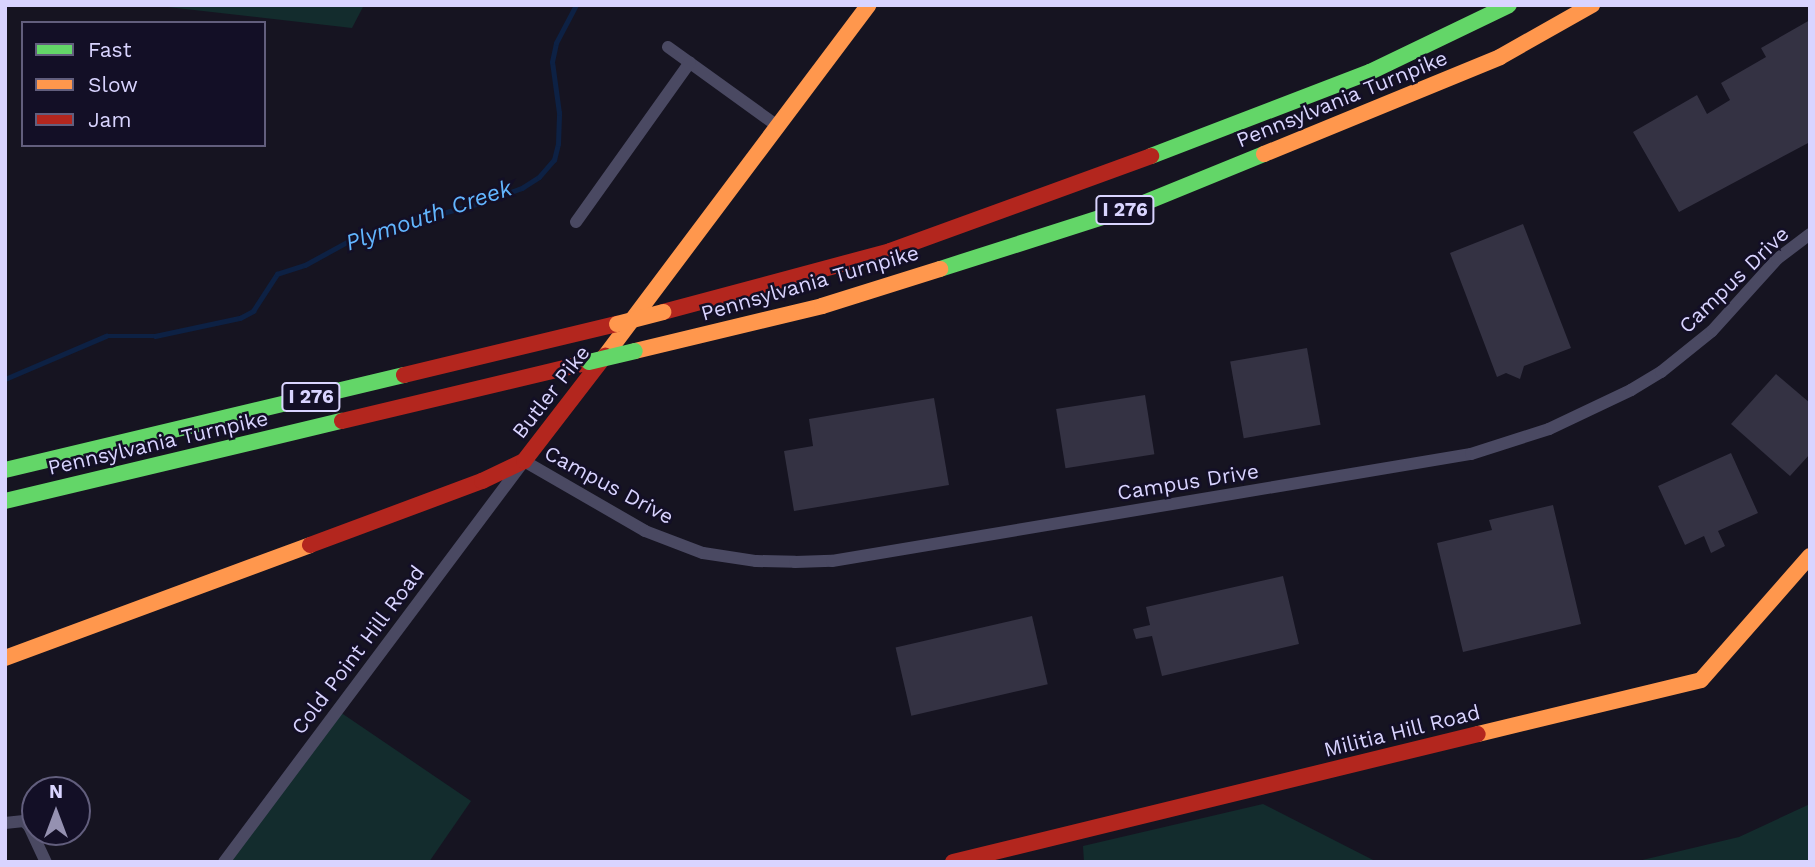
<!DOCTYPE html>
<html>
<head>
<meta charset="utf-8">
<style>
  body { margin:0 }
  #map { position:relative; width:1815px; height:867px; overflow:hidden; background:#161421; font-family:"Work Sans",sans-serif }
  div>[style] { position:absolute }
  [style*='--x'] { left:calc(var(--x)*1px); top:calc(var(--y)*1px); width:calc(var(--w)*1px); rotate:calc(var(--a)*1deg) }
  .green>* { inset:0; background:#132c2d }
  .stream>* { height:4.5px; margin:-2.25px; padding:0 2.25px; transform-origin:2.25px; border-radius:2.25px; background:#0d2144 }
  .building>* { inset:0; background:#343243; transform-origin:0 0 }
  .street>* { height:12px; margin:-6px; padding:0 6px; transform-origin:6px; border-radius:6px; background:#4a4962 }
  .fast>* { height:16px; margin:-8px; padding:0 8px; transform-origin:8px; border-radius:8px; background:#63d668 }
  .slow>* { height:16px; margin:-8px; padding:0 8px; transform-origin:8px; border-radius:8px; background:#ff974d }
  .jam>* { height:16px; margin:-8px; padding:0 8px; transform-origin:8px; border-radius:8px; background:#b3261e }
  .fast-bridge>* { height:16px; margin:-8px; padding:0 8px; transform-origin:8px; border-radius:8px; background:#63d668 }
  .slow-bridge>* { height:16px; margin:-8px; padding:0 8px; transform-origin:8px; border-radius:8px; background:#ff974d }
  span { translate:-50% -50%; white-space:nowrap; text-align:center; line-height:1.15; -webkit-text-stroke:5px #130f26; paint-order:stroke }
  .shield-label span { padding:2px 5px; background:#130f26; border:2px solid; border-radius:5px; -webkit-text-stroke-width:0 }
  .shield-label { font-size:19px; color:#d9d4ff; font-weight:700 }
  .street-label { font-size:21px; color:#d9d4ff }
  .water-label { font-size:23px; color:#62b6ff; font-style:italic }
  .frame { position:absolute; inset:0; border:7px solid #d9d4ff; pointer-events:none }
  .legend { position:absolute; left:21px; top:21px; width:245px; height:126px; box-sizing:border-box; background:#130f26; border:2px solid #625e7d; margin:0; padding:9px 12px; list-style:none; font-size:21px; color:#d9d4ff }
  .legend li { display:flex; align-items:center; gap:14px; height:35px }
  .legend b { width:35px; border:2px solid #625e7d }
  .north { position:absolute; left:21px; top:776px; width:70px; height:70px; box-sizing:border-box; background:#130f26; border:2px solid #625e7d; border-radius:50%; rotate:0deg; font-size:19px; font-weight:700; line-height:28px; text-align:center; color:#d9d4ff }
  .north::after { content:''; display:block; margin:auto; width:24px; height:32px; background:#9591b1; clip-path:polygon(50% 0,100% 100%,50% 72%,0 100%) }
</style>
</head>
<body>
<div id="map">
  <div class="green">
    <i style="clip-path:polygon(150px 5px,364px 5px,352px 28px)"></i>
    <i style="clip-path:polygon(337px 710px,471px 801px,429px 862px,224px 862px)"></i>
    <i style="clip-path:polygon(1263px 804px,1377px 862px,1084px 862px,1083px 846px)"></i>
    <i style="clip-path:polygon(1810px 804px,1810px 862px,1634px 862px,1739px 837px)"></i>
  </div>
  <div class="stream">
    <i style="--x:5;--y:379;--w:110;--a:-23.1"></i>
    <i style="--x:106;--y:336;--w:49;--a:0"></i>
    <i style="--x:155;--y:336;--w:87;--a:-12"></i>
    <i style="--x:240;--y:318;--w:15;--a:-28"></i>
    <i style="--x:253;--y:311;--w:44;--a:-57"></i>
    <i style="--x:277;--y:274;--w:29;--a:-18"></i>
    <i style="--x:305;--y:265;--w:60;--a:-28.7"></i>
    <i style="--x:358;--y:236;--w:43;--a:-10.8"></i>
    <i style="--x:400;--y:228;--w:25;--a:-32"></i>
    <i style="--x:421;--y:215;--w:18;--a:-3"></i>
    <i style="--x:439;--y:214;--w:42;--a:-15"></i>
    <i style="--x:480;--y:203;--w:45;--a:-19.7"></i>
    <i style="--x:522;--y:188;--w:20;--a:-33"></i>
    <i style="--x:539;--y:177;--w:23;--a:-49"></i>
    <i style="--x:554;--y:160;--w:16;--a:-76"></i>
    <i style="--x:558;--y:144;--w:31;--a:-88"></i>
    <i style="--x:559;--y:113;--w:51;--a:-97.8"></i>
    <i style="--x:552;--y:62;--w:19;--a:-78"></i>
    <i style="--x:556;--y:43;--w:43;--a:-62.2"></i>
  </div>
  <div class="building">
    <i style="clip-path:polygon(1810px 20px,1810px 142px,1679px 212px,1633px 132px,1697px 95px,1707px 114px,1730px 100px,1721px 83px,1766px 57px,1761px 48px)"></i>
    <i style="clip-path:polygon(1523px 224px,1571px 348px,1524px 366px,1520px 379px,1506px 373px,1497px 377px,1450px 253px)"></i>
    <i style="left:1307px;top:348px;width:78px;height:78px;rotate:80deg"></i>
    <i style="clip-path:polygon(1776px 374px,1810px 403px,1810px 454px,1790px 476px,1731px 424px)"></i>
    <i style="left:1145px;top:395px;width:60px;height:90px;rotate:81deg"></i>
    <i style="clip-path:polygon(934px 398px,949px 485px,794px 511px,784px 451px,813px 446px,809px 419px)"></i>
    <i style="clip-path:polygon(1731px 453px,1758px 513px,1718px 531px,1725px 546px,1711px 553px,1704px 536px,1685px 545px,1658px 486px)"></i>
    <i style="clip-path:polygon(1553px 505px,1581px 624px,1463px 652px,1437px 543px,1492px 530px,1489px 520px)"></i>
    <i style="clip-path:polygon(1283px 576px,1299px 644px,1162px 676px,1152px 636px,1136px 639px,1133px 629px,1150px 625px,1146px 607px)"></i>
    <i style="left:1032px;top:616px;width:70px;height:140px;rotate:77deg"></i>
  </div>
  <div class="street">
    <i style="--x:668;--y:47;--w:137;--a:35.8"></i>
    <i style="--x:576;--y:222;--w:196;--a:-54.5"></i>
    <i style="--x:5;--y:823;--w:19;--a:-6"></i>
    <i style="--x:24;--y:821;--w:7;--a:45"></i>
    <i style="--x:29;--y:826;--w:40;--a:65"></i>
    <i style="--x:224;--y:862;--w:501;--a:-53.2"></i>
    <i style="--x:524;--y:461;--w:140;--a:30"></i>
    <i style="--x:645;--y:531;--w:62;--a:20.8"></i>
    <i style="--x:703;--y:553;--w:54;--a:8.6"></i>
    <i style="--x:756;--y:561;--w:39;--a:1"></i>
    <i style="--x:795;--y:562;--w:37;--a:-2"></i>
    <i style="--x:832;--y:561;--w:648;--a:-9.51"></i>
    <i style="--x:1471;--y:454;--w:82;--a:-17.8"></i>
    <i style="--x:1549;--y:429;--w:91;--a:-25.4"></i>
    <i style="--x:1631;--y:390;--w:35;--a:-31"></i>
    <i style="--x:1661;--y:372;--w:65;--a:-38.8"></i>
    <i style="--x:1712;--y:331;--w:97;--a:-47.9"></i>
    <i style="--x:1777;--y:259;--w:41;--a:-37.1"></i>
  </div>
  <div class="fast">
    <i style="--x:1151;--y:156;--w:235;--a:-21"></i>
    <i style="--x:1370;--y:72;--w:154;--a:-25.7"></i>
    <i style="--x:940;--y:269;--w:204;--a:-17.7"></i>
    <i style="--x:1134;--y:207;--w:140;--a:-22.2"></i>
    <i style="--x:5;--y:470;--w:410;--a:-13.4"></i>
    <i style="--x:5;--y:501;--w:346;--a:-13.4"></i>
  </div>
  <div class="slow">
    <i style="--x:1264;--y:154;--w:255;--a:-22.3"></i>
    <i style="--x:1500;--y:57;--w:106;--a:-29.5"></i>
    <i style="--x:635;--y:351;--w:192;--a:-13.5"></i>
    <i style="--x:822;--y:306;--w:124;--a:-17.4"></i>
    <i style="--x:605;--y:356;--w:439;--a:-53.1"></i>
    <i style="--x:5;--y:658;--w:325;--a:-20.3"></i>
    <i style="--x:1478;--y:734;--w:229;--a:-13.6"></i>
    <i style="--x:1701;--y:680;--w:165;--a:-48.7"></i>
  </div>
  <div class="jam">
    <i style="--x:663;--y:312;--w:235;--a:-15"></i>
    <i style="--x:890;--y:251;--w:278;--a:-20"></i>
    <i style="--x:404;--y:375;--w:219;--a:-13.5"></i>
    <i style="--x:342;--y:421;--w:254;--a:-13.4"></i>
    <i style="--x:310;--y:545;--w:184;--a:-20.4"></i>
    <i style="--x:482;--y:481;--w:47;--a:-25.5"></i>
    <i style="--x:524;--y:461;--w:133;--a:-52.4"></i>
    <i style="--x:953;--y:862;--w:540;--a:-13.7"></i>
  </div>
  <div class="fast-bridge">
    <i style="--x:589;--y:362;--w:47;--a:-13.4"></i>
  </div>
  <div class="slow-bridge">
    <i style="--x:617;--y:324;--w:48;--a:-14.6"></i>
  </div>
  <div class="shield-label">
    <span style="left:1125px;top:210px">I 276</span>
    <span style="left:311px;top:397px">I 276</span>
  </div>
  <div class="street-label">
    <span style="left:1342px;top:99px;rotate:-22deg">Pennsylvania Turnpike</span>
    <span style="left:1734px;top:280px;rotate:-44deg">Campus Drive</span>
    <span style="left:810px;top:283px;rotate:-16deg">Pennsylvania Turnpike</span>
    <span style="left:551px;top:392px;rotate:-52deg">Butler Pike</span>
    <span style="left:158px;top:443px;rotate:-13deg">Pennsylvania Turnpike</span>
    <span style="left:1188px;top:482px;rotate:-9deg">Campus Drive</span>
    <span style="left:609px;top:485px;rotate:28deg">Campus Drive</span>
    <span style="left:358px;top:650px;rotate:-53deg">Cold Point Hill Road</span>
    <span style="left:1402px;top:731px;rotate:-14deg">Militia Hill Road</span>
  </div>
  <div class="water-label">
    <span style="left:429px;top:216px;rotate:-19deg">Plymouth Creek</span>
  </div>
  <div class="frame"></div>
  <ul class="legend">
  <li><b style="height:9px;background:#63d668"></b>Fast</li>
  <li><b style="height:9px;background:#ff974d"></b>Slow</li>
  <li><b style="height:9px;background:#b3261e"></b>Jam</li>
  </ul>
  <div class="north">N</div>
</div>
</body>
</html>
